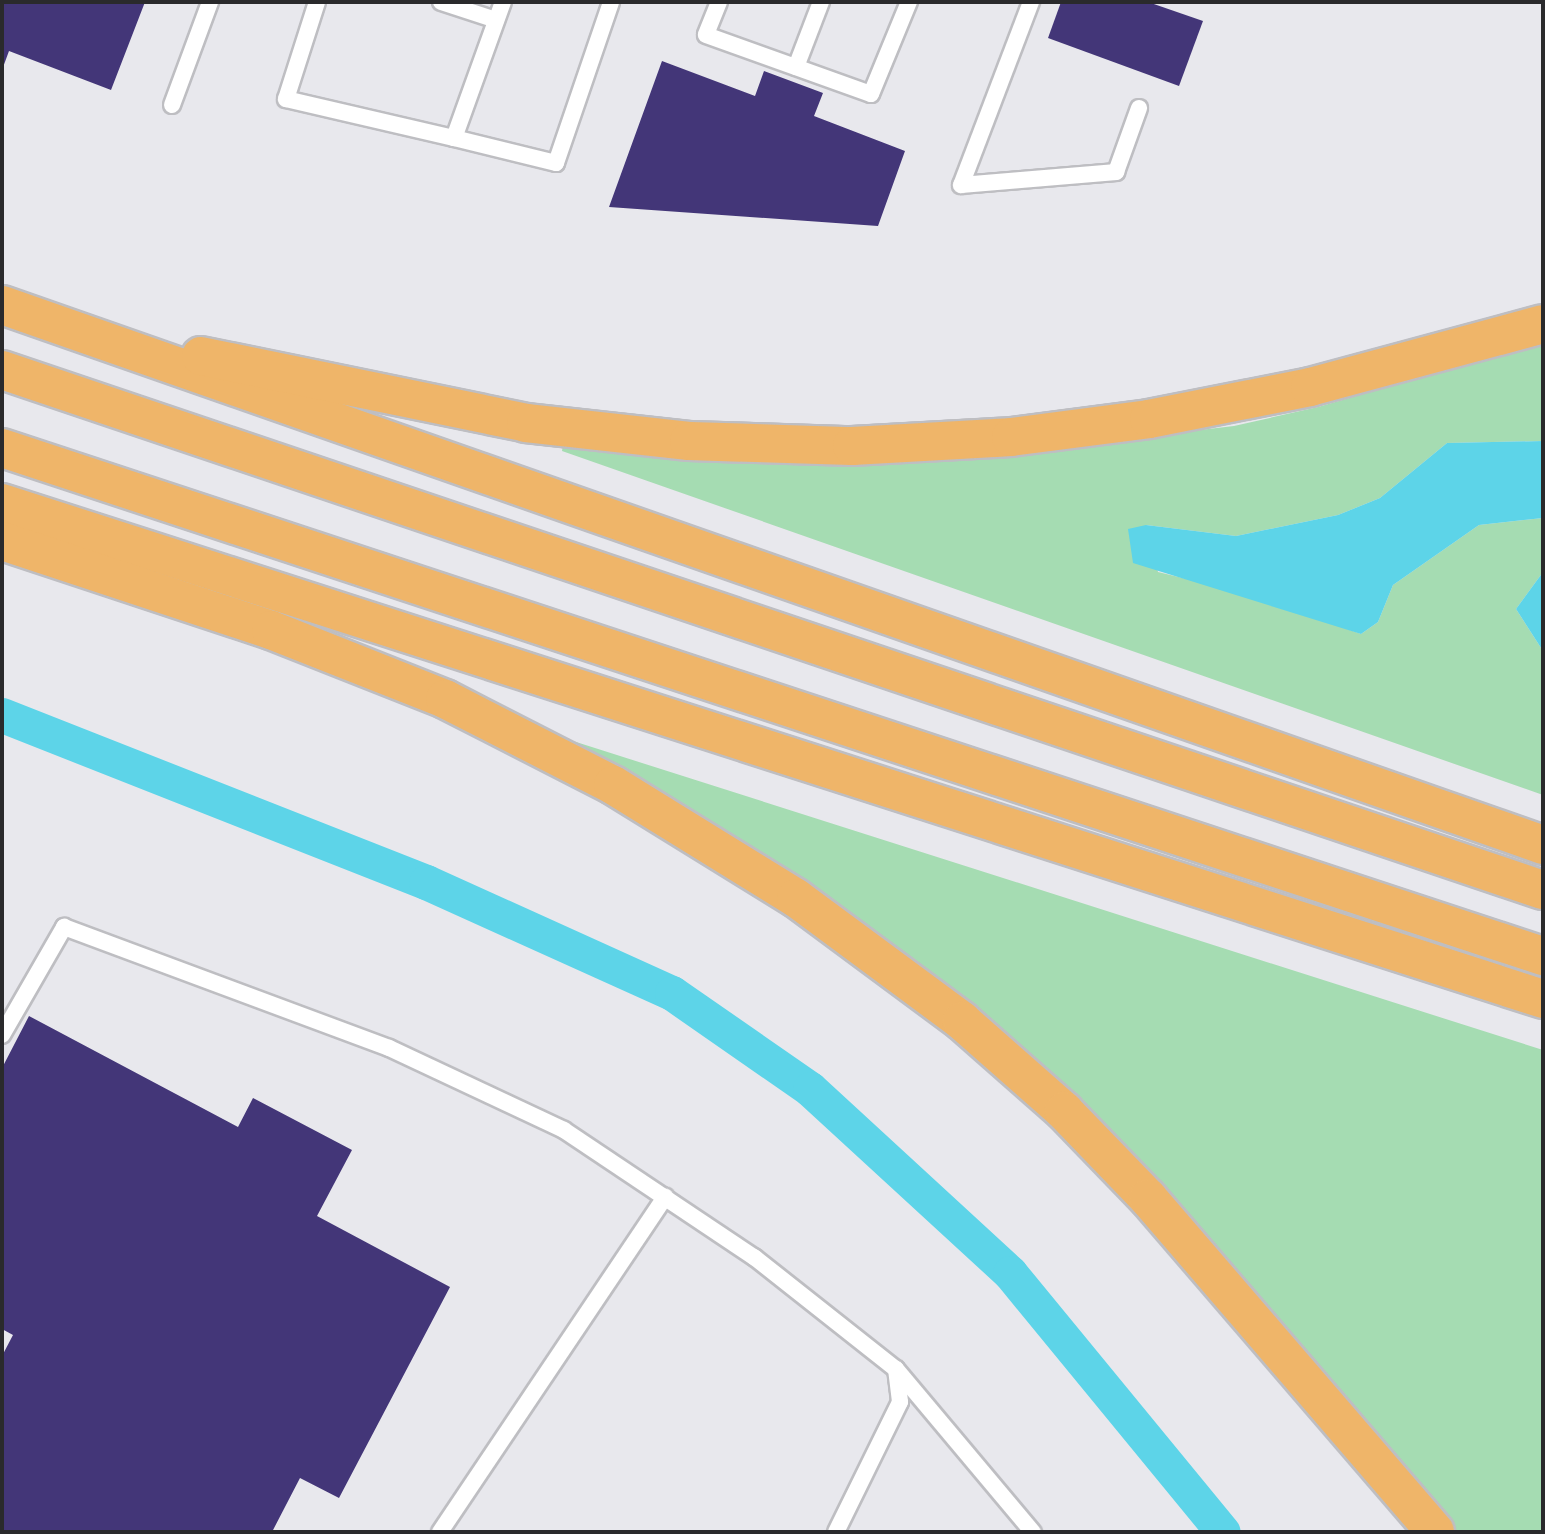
<!DOCTYPE html>
<html>
<head>
<meta charset="utf-8">
<style>
  body { margin:0 }
  #map { position:relative; width:1545px; height:1534px; overflow:hidden; background:#e8e8ed; font-family:"Titillium Web",sans-serif }
  div>[style] { position:absolute }
  [style*='--x'] { left:calc(var(--x)*1px); top:calc(var(--y)*1px); width:calc(var(--w)*1px); rotate:calc(var(--a)*1deg) }
  .green>* { inset:0; background:#a5dcb2 }
  .water>* { inset:0; background:#5dd4e8 }
  .canal>* { height:35px; margin:-17.5px; padding:0 17.5px; transform-origin:17.5px; border-radius:17.5px; background:#5dd4e8 }
  .building>* { inset:0; background:#433678 }
  .roads { filter:drop-shadow(2px 0 #bebec2) drop-shadow(-2px 0 #bebec2) drop-shadow(0 2px #bebec2) drop-shadow(0 -2px #bebec2) }
  .lane>* { height:16px; margin:-8px; padding:0 8px; transform-origin:8px; border-radius:8px; background:#fff }
  .highway>* { height:38px; margin:-19px; padding:0 19px; transform-origin:19px; border-radius:19px; background:#efb569 }
  span { translate:-50% -50%; white-space:nowrap; text-align:center; line-height:1.15; -webkit-text-stroke:7px #fff; paint-order:stroke }
  .frame { position:absolute; inset:0; border:4px solid #2a2a2c; pointer-events:none }
</style>
</head>
<body>
<div id="map">
  <div class="green">
    <i style="clip-path:polygon(1543px 342px,1543px 441px,1447px 443px,1380px 498px,1338px 515px,1236px 536px,1146px 525px,1158px 572px,1253px 595px,1361px 634px,1378px 622px,1393px 585px,1479px 525px,1543px 518px,1543px 572px,1516px 609px,1543px 651px,1543px 795px,562px 451px,564px 439px,1140px 437px,1234px 426px,1318px 407px)"></i>
    <i style="clip-path:polygon(573px 741px,1543px 1050px,1543px 1532px,1455px 1532px,1018px 1044px,961px 997px,571px 746px)"></i>
  </div>
  <div class="water">
    <i style="clip-path:polygon(1543px 441px,1543px 518px,1479px 525px,1393px 585px,1378px 622px,1361px 634px,1133px 563px,1128px 529px,1146px 525px,1236px 536px,1338px 515px,1380px 498px,1447px 443px)"></i>
    <i style="clip-path:polygon(1543px 572px,1543px 651px,1516px 609px)"></i>
  </div>
  <div class="canal">
    <i style="--x:2;--y:715;--w:456;--a:21.5"></i>
    <i style="--x:426;--y:882;--w:270;--a:24.3"></i>
    <i style="--x:672;--y:993;--w:168;--a:34.8"></i>
    <i style="--x:810;--y:1089;--w:272;--a:42.6"></i>
    <i style="--x:1010;--y:1273;--w:335;--a:50.6"></i>
  </div>
  <div class="building">
    <i style="clip-path:polygon(2px 2px,145px 2px,111px 90px,9px 51px,2px 70px)"></i>
    <i style="clip-path:polygon(1061px 2px,1148px 2px,1203px 21px,1179px 86px,1048px 38px)"></i>
    <i style="clip-path:polygon(662px 61px,755px 96px,764px 71px,823px 93px,814px 116px,905px 151px,878px 226px,609px 207px)"></i>
    <i style="clip-path:polygon(29px 1016px,238px 1127px,253px 1098px,352px 1150px,317px 1216px,450px 1287px,339px 1498px,300px 1478px,272px 1532px,2px 1532px,2px 1356px,13px 1335px,2px 1329px,2px 1068px)"></i>
  </div>
  <div class="roads">
    <div class="lane">
      <i style="--x:317;--y:2;--w:102;--a:107.7"></i>
      <i style="--x:286;--y:99;--w:172;--a:13.1"></i>
      <i style="--x:454;--y:138;--w:145;--a:-70.2"></i>
      <i style="--x:441;--y:2;--w:58;--a:18.1"></i>
      <i style="--x:719;--y:2;--w:35;--a:112"></i>
      <i style="--x:706;--y:35;--w:175;--a:19.7"></i>
      <i style="--x:871;--y:94;--w:100;--a:-67.6"></i>
      <i style="--x:1031;--y:2;--w:196;--a:110.9"></i>
      <i style="--x:961;--y:185;--w:156;--a:-4.8"></i>
      <i style="--x:1116;--y:172;--w:68;--a:-70.2"></i>
      <i style="--x:796;--y:67;--w:70;--a:-69"></i>
      <i style="--x:172;--y:105;--w:110;--a:-69.7"></i>
      <i style="--x:454;--y:138;--w:105;--a:13.8"></i>
      <i style="--x:556;--y:163;--w:170;--a:-71.1"></i>
      <i style="--x:2;--y:1035;--w:125;--a:-60.1"></i>
      <i style="--x:64;--y:927;--w:347;--a:20.4"></i>
      <i style="--x:389;--y:1048;--w:193;--a:25.1"></i>
      <i style="--x:564;--y:1130;--w:229;--a:33.8"></i>
      <i style="--x:754;--y:1257;--w:181;--a:38.3"></i>
      <i style="--x:896;--y:1369;--w:33;--a:83"></i>
      <i style="--x:900;--y:1402;--w:145;--a:116.2"></i>
      <i style="--x:896;--y:1369;--w:213;--a:50"></i>
      <i style="--x:440;--y:1532;--w:404;--a:-56.1"></i>
    </div>
    <div class="highway">
      <i style="--x:2;--y:305;--w:1633;--a:19.31"></i>
      <i style="--x:201;--y:356;--w:332;--a:11.6"></i>
      <i style="--x:526;--y:423;--w:164;--a:6.3"></i>
      <i style="--x:689;--y:441;--w:163;--a:1.8"></i>
      <i style="--x:852;--y:446;--w:159;--a:-3.2"></i>
      <i style="--x:1011;--y:437;--w:139;--a:-7.4"></i>
      <i style="--x:1149;--y:419;--w:164;--a:-11.2"></i>
      <i style="--x:1310;--y:387;--w:241;--a:-15.1"></i>
      <i style="--x:2;--y:370;--w:1626;--a:18.65"></i>
      <i style="--x:2;--y:448;--w:1623;--a:18.25"></i>
      <i style="--x:2;--y:503;--w:1619;--a:17.84"></i>
      <i style="--x:2;--y:541;--w:283;--a:18.3"></i>
      <i style="--x:271;--y:630;--w:187;--a:21.6"></i>
      <i style="--x:445;--y:699;--w:189;--a:27.1"></i>
      <i style="--x:613;--y:785;--w:215;--a:31.7"></i>
      <i style="--x:796;--y:898;--w:207;--a:36.5"></i>
      <i style="--x:962;--y:1021;--w:136;--a:41.4"></i>
      <i style="--x:1064;--y:1111;--w:121;--a:46"></i>
      <i style="--x:1148;--y:1198;--w:440;--a:49.3"></i>
    </div>
  </div>
  <div class="frame"></div>
</div>
</body>
</html>
